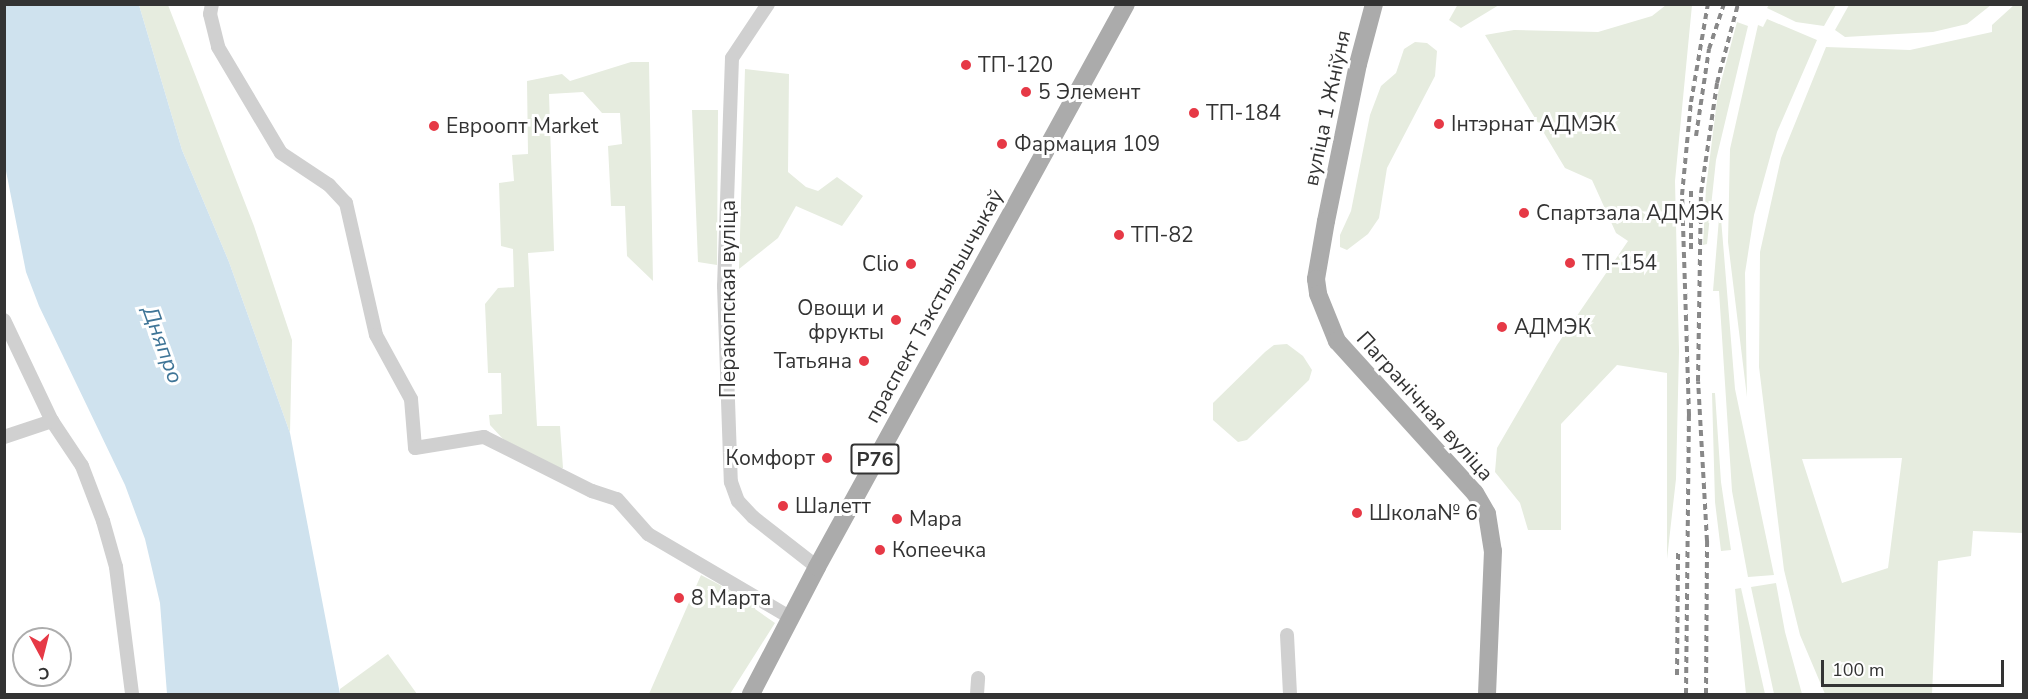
<!DOCTYPE html>
<html>
<head>
<meta charset="utf-8">
<style>
  body { margin:0 }
  #map { position:relative; width:2028px; height:699px; overflow:hidden; background:#fff; font-family:"Nunito Sans",sans-serif }
  div>[style] { position:absolute }
  [style*='--x'] { left:calc(var(--x)*1px); top:calc(var(--y)*1px); width:calc(var(--w)*1px); rotate:calc(var(--a)*1deg) }
  .green>* { inset:0; background:#e6ecdf }
  .water>* { inset:0; background:#cfe2ee }
  .minor>* { height:14px; margin:-7px; padding:0 7px; transform-origin:7px; border-radius:7px; background:#d0d0d0 }
  .major>* { height:18px; margin:-9px; padding:0 9px; transform-origin:9px; border-radius:9px; background:#ababab }
  .rail>* { height:4px; margin-top:-2px; transform-origin:0; background:repeating-linear-gradient(90deg,#888 0 6px,transparent 0 10.5px) }
  .dots>* { width:16px; height:16px; translate:-50% -50%; box-sizing:border-box; border:3px solid #fff; border-radius:50% }
  span { translate:-50% -50%; white-space:nowrap; text-align:center; line-height:1.15; -webkit-text-stroke:6px #fff; paint-order:stroke }
  .shield-label span { padding:2px 4px; background:#fff; border:2px solid; border-radius:4px; -webkit-text-stroke-width:0 }
  .shield-label { font-size:20px; color:#333; font-weight:700 }
  .poi-label { font-size:21px; color:#333 }
  .left { translate:0 -50%; text-align:left }
  .right { translate:-100% -50%; text-align:right }
  .street-label { font-size:21px; color:#333 }
  .water-label { font-size:22px; color:#3f7597; font-style:italic }
  .frame { position:absolute; inset:0; border:6px solid #333; pointer-events:none }
  .north { position:absolute; left:12px; top:627px; width:60px; height:60px; box-sizing:border-box; background:#fff; border:2px solid #adadad; border-radius:50%; rotate:173deg; font-size:16px; font-weight:700; line-height:24px; text-align:center; color:#333 }
  .north::after { content:''; display:block; margin:auto; width:21px; height:27px; background:#e63946; clip-path:polygon(50% 0,100% 100%,50% 72%,0 100%) }
  .scale { position:absolute; left:1821px; top:660px; width:183px; height:27px; box-sizing:border-box; border:3px solid #333; border-top:0; padding-left:8px; font-size:18px; line-height:21px; white-space:nowrap; color:#333; -webkit-text-stroke:4px #fff; paint-order:stroke }
</style>
</head>
<body>
<div id="map">
  <div class="green">
    <i style="clip-path:polygon(1458px 4px,1499px 4px,1499px 5px,1461px 28px,1449px 20px)"></i>
    <i style="clip-path:polygon(139px 5px,168px 5px,254px 226px,292px 340px,290px 433px,229px 262px,182px 150px)"></i>
    <i style="clip-path:polygon(1666px 5px,1692px 5px,1675px 181px,1679px 351px,1676px 479px,1667px 559px,1667px 373px,1617px 365px,1561px 424px,1561px 530px,1528px 530px,1520px 503px,1495px 472px,1497px 448px,1557px 345px,1628px 241px,1616px 233px,1592px 180px,1565px 168px,1485px 35px,1514px 30px,1598px 32px,1652px 16px)"></i>
    <i style="clip-path:polygon(1769px 5px,1769px 4px,1836px 5px,1824px 26px,1796px 22px,1767px 8px)"></i>
    <i style="clip-path:polygon(1849px 5px,1991px 5px,1967px 24px,1933px 32px,1845px 37px,1835px 30px)"></i>
    <i style="clip-path:polygon(evenodd,2014px 5px,2024px 5px,2023px 594px,2023px 533px,1973px 531px,1971px 556px,1938px 561px,1932px 694px,1825px 694px,1800px 635px,1784px 570px,1759px 367px,1760px 252px,1781px 158px,1826px 47px,1910px 50px,1992px 32px,1992px 25px,2014px 5px,1902px 458px,1888px 568px,1842px 583px,1802px 459px,1902px 458px)"></i>
    <i style="clip-path:polygon(1767px 19px,1817px 40px,1777px 132px,1754px 215px,1745px 273px,1747px 397px,1728px 242px,1730px 149px,1758px 25px,1763px 27px)"></i>
    <i style="clip-path:polygon(1737px 22px,1748px 26px,1716px 160px,1707px 244px,1703px 245px,1706px 188px,1718px 93px)"></i>
    <i style="clip-path:polygon(1415px 42px,1427px 43px,1437px 51px,1435px 76px,1387px 168px,1379px 218px,1368px 234px,1347px 250px,1340px 247px,1340px 235px,1351px 211px,1370px 115px,1381px 86px,1396px 73px,1404px 49px)"></i>
    <i style="clip-path:polygon(631px 62px,649px 62px,653px 281px,627px 256px,625px 206px,611px 206px,608px 146px,622px 144px,620px 113px,602px 113px,583px 92px,549px 94px,554px 251px,528px 253px,537px 426px,560px 426px,563px 468px,558px 470px,503px 439px,490px 425px,489px 415px,502px 414px,501px 373px,488px 373px,485px 304px,498px 288px,514px 287px,513px 249px,501px 246px,499px 183px,514px 181px,512px 155px,528px 154px,527px 81px,562px 74px,570px 81px)"></i>
    <i style="clip-path:polygon(745px 69px,789px 74px,788px 172px,806px 187px,818px 191px,837px 177px,863px 196px,842px 226px,796px 206px,778px 238px,739px 269px)"></i>
    <i style="clip-path:polygon(692px 110px,718px 110px,717px 265px,698px 262px)"></i>
    <i style="clip-path:polygon(1720px 206px,1735px 389px,1774px 575px,1748px 577px,1732px 491px,1719px 291px,1713px 291px)"></i>
    <i style="clip-path:polygon(1287px 344px,1303px 356px,1312px 370px,1309px 380px,1247px 440px,1238px 442px,1213px 420px,1213px 403px,1265px 352px,1274px 345px)"></i>
    <i style="clip-path:polygon(1712px 393px,1715px 393px,1721px 482px,1731px 550px,1721px 551px,1715px 502px)"></i>
    <i style="clip-path:polygon(701px 575px,756px 604px,755px 609px,775px 623px,730px 694px,649px 694px)"></i>
    <i style="clip-path:polygon(1776px 583px,1785px 632px,1802px 694px,1774px 694px,1751px 587px)"></i>
    <i style="clip-path:polygon(1741px 588px,1765px 694px,1746px 694px,1735px 589px)"></i>
    <i style="clip-path:polygon(388px 654px,417px 694px,340px 694px,340px 689px)"></i>
  </div>
  <div class="water">
    <i style="clip-path:polygon(4px 5px,139px 5px,182px 150px,229px 262px,290px 433px,340px 694px,167px 694px,160px 603px,145px 539px,125px 485px,39px 306px,26px 272px,5px 166px)"></i>
  </div>
  <div class="minor">
    <i style="--x:212;--y:4;--w:10;--a:101"></i>
    <i style="--x:210;--y:14;--w:34;--a:76"></i>
    <i style="--x:218;--y:47;--w:123;--a:59.3"></i>
    <i style="--x:281;--y:153;--w:58;--a:33.7"></i>
    <i style="--x:329;--y:185;--w:25;--a:47"></i>
    <i style="--x:346;--y:203;--w:135;--a:77.2"></i>
    <i style="--x:376;--y:335;--w:73;--a:61.3"></i>
    <i style="--x:411;--y:399;--w:49;--a:85.3"></i>
    <i style="--x:415;--y:448;--w:70;--a:-9.1"></i>
    <i style="--x:484;--y:437;--w:121;--a:26.6"></i>
    <i style="--x:592;--y:491;--w:26;--a:18"></i>
    <i style="--x:617;--y:499;--w:47;--a:48.5"></i>
    <i style="--x:648;--y:534;--w:166;--a:30.4"></i>
    <i style="--x:768;--y:4;--w:65;--a:123.7"></i>
    <i style="--x:732;--y:58;--w:228;--a:92"></i>
    <i style="--x:724;--y:286;--w:196;--a:88"></i>
    <i style="--x:731;--y:482;--w:20;--a:70"></i>
    <i style="--x:738;--y:501;--w:22;--a:47"></i>
    <i style="--x:753;--y:517;--w:81;--a:38"></i>
    <i style="--x:4;--y:320;--w:112;--a:64.6"></i>
    <i style="--x:52;--y:421;--w:54;--a:56.3"></i>
    <i style="--x:82;--y:466;--w:59;--a:69.1"></i>
    <i style="--x:103;--y:521;--w:48;--a:74.2"></i>
    <i style="--x:116;--y:567;--w:128;--a:82.8"></i>
    <i style="--x:4;--y:437;--w:51;--a:-18.4"></i>
    <i style="--x:1287;--y:635;--w:59;--a:87.1"></i>
    <i style="--x:977;--y:694;--w:16;--a:-86"></i>
  </div>
  <div class="major">
    <i style="--x:1374;--y:4;--w:62;--a:104.9"></i>
    <i style="--x:1358;--y:64;--w:160;--a:101.5"></i>
    <i style="--x:1326;--y:221;--w:59;--a:99.8"></i>
    <i style="--x:1316;--y:279;--w:15;--a:82"></i>
    <i style="--x:1318;--y:294;--w:51;--a:68"></i>
    <i style="--x:1337;--y:341;--w:205;--a:47.8"></i>
    <i style="--x:1475;--y:493;--w:24;--a:60"></i>
    <i style="--x:1487;--y:514;--w:37;--a:81"></i>
    <i style="--x:1493;--y:551;--w:143;--a:92.4"></i>
    <i style="--x:751;--y:694;--w:143;--a:-62.5"></i>
    <i style="--x:817;--y:567;--w:642;--a:-61.24"></i>
  </div>
  <div class="rail">
    <i style="--x:1696;--y:136;--w:88;--a:-81.5"></i>
    <i style="--x:1709;--y:49;--w:47;--a:-71.6"></i>
    <i style="--x:1691;--y:249;--w:63;--a:-90"></i>
    <i style="--x:1677;--y:675;--w:126;--a:-89.5"></i>
    <i style="--x:1686;--y:694;--w:279;--a:-89.4"></i>
    <i style="--x:1689;--y:415;--w:220;--a:-91.8"></i>
    <i style="--x:1682;--y:195;--w:93;--a:-84.5"></i>
    <i style="--x:1691;--y:102;--w:99;--a:-80.2"></i>
    <i style="--x:1706;--y:694;--w:153;--a:-89.6"></i>
    <i style="--x:1707;--y:541;--w:160;--a:-93.2"></i>
    <i style="--x:1698;--y:381;--w:188;--a:-89.1"></i>
    <i style="--x:1701;--y:193;--w:111;--a:-81.7"></i>
    <i style="--x:1717;--y:83;--w:82;--a:-75.1"></i>
  </div>
  <div class="dots">
    <i style="left:966px;top:65px;background:#e63946"></i>
    <i style="left:1026px;top:92px;background:#e63946"></i>
    <i style="left:1194px;top:113px;background:#e63946"></i>
    <i style="left:1439px;top:124px;background:#e63946"></i>
    <i style="left:434px;top:126px;background:#e63946"></i>
    <i style="left:1002px;top:144px;background:#e63946"></i>
    <i style="left:1524px;top:213px;background:#e63946"></i>
    <i style="left:1119px;top:235px;background:#e63946"></i>
    <i style="left:1570px;top:263px;background:#e63946"></i>
    <i style="left:911px;top:264px;background:#e63946"></i>
    <i style="left:896px;top:320px;background:#e63946"></i>
    <i style="left:1502px;top:327px;background:#e63946"></i>
    <i style="left:864px;top:361px;background:#e63946"></i>
    <i style="left:827px;top:458px;background:#e63946"></i>
    <i style="left:783px;top:506px;background:#e63946"></i>
    <i style="left:1357px;top:513px;background:#e63946"></i>
    <i style="left:897px;top:519px;background:#e63946"></i>
    <i style="left:880px;top:550px;background:#e63946"></i>
    <i style="left:679px;top:598px;background:#e63946"></i>
  </div>
  <div class="shield-label">
    <span style="left:875px;top:459px">Р76</span>
  </div>
  <div class="poi-label">
    <span class="left" style="left:978px;top:65px">ТП-120</span>
    <span class="left" style="left:1038px;top:92px">5 Элемент</span>
    <span class="left" style="left:1206px;top:113px">ТП-184</span>
    <span class="left" style="left:1451px;top:124px">Інтэрнат АДМЭК</span>
    <span class="left" style="left:446px;top:126px">Евроопт Market</span>
    <span class="left" style="left:1014px;top:144px">Фармация 109</span>
    <span class="left" style="left:1536px;top:213px">Спартзала АДМЭК</span>
    <span class="left" style="left:1131px;top:235px">ТП-82</span>
    <span class="left" style="left:1582px;top:263px">ТП-154</span>
    <span class="right" style="left:899px;top:264px">Clio</span>
    <span class="right" style="left:884px;top:320px">Овощи и<br>фрукты</span>
    <span class="left" style="left:1514px;top:327px">АДМЭК</span>
    <span class="right" style="left:852px;top:361px">Татьяна</span>
    <span class="right" style="left:815px;top:458px">Комфорт</span>
    <span class="left" style="left:795px;top:506px">Шалетт</span>
    <span class="left" style="left:1369px;top:513px">Школа№ 6</span>
    <span class="left" style="left:909px;top:519px">Мара</span>
    <span class="left" style="left:892px;top:550px">Копеечка</span>
    <span class="left" style="left:691px;top:598px">8 Марта</span>
  </div>
  <div class="street-label">
    <span style="left:1327px;top:108px;rotate:-78deg">вуліца 1 Жніўня</span>
    <span style="left:728px;top:299px;rotate:-90deg">Перакопская вуліца</span>
    <span style="left:934px;top:306px;rotate:-61deg">праспект Тэкстыльшчыкаў</span>
    <span style="left:1425px;top:406px;rotate:48deg">Пагранічная вуліца</span>
  </div>
  <div class="water-label">
    <span style="left:162px;top:345px;rotate:70deg">Дняпро</span>
  </div>
  <div class="frame"></div>
  <div class="north">С</div>
  <div class="scale">100 m</div>
</div>
</body>
</html>
